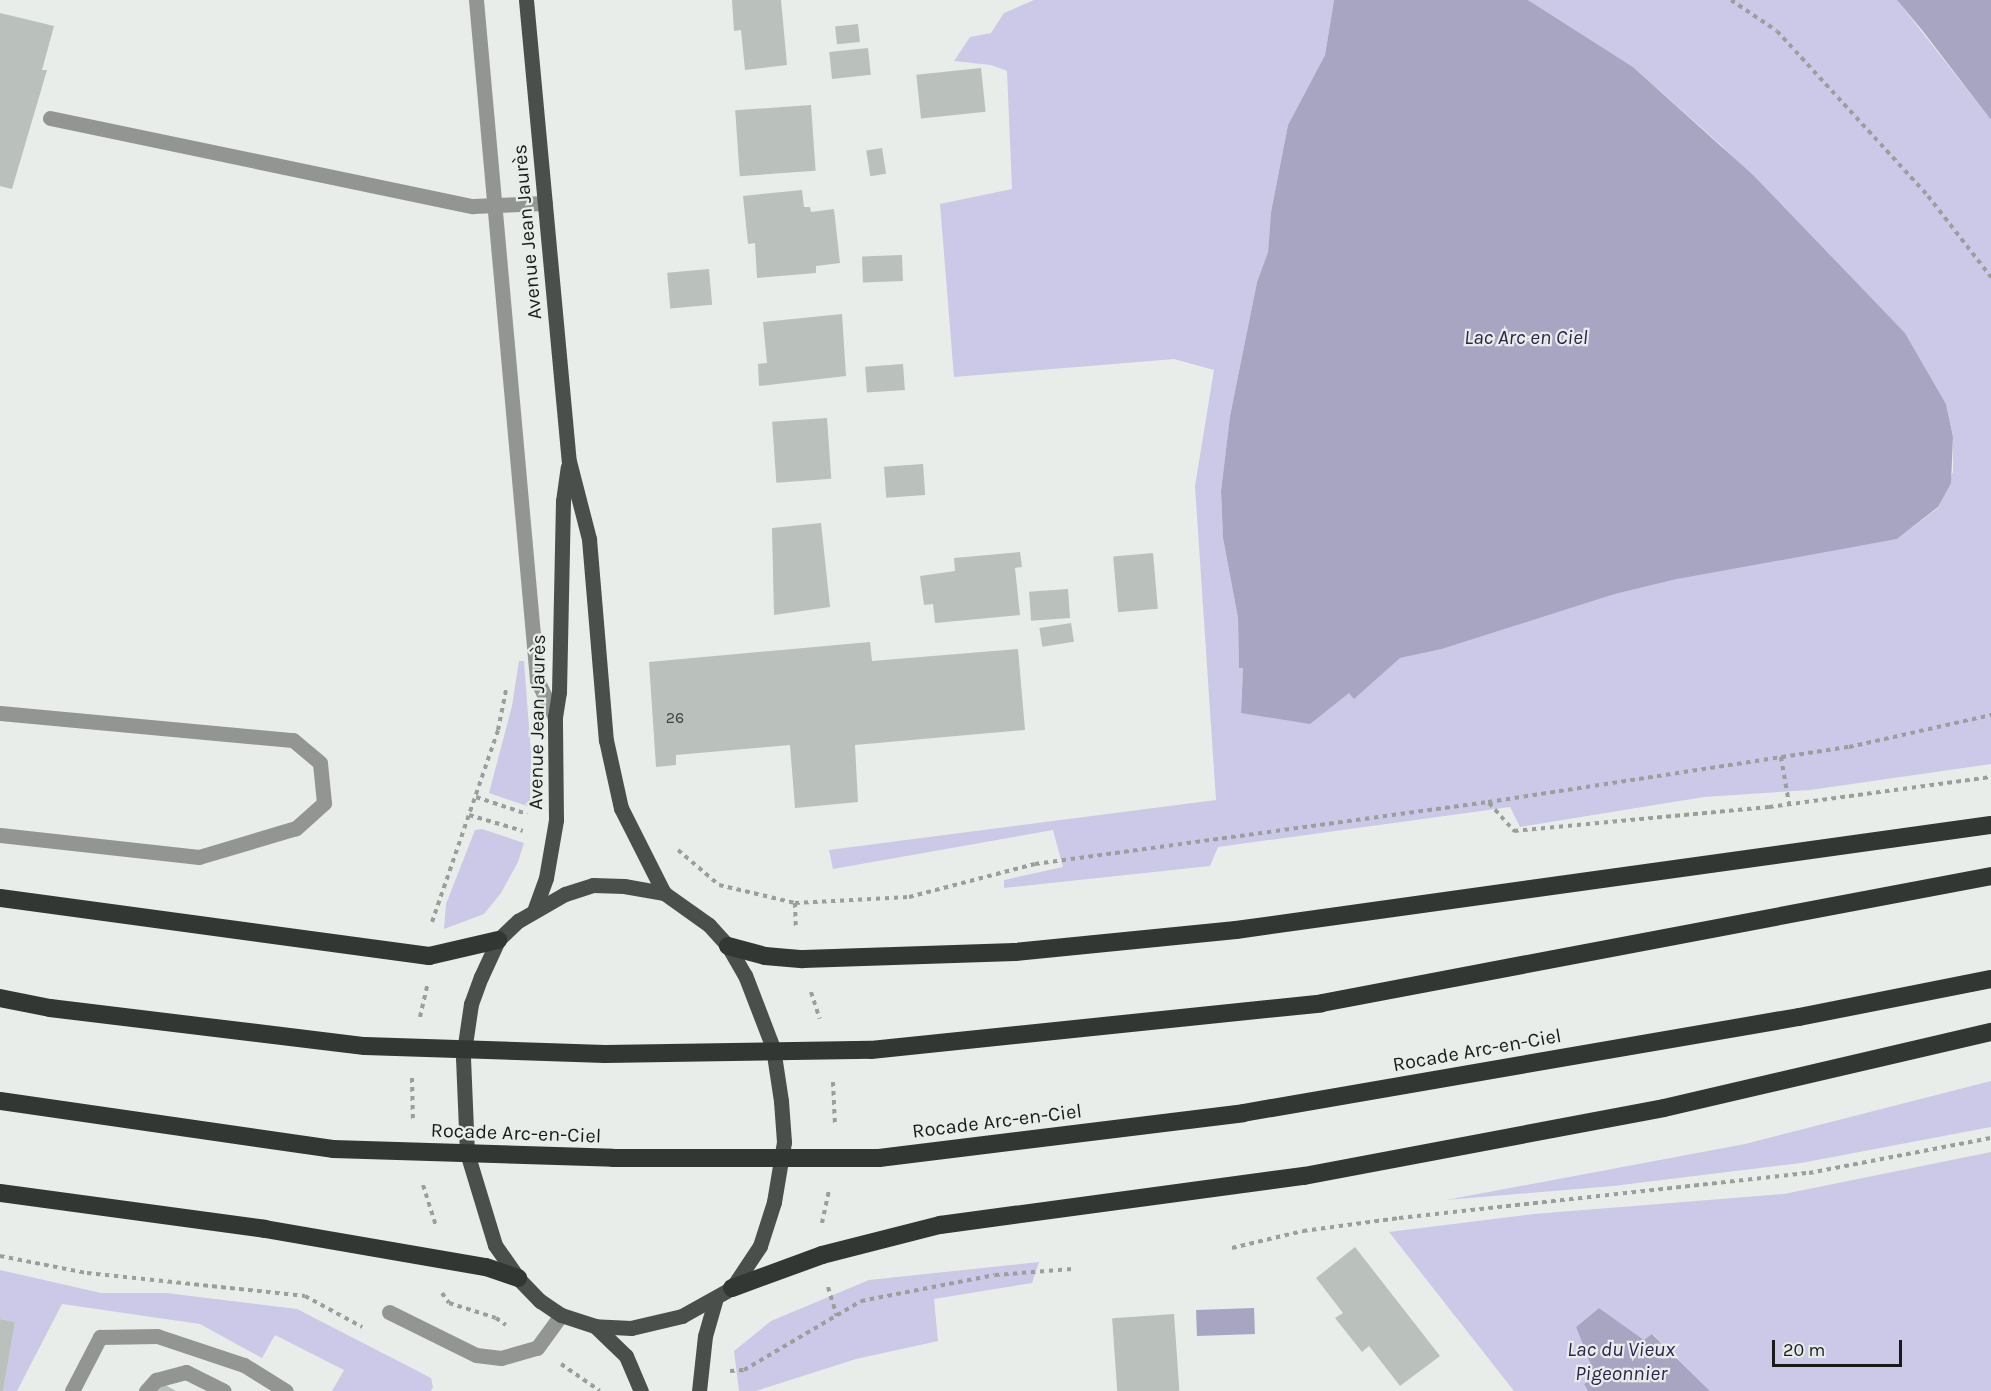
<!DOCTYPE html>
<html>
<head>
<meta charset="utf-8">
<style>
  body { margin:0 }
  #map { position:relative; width:1991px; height:1391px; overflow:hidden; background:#e8ede9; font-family:Karla,sans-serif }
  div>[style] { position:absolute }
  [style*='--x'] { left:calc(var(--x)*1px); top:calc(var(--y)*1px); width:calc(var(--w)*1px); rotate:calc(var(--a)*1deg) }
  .green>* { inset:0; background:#ccc8e7 }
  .water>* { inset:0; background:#a8a5c3; transform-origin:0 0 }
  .building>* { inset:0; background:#bac0bc; transform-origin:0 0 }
  .path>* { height:4px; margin-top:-2px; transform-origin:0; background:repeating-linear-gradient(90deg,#9b9f9c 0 4.5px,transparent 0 9px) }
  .minor>* { height:15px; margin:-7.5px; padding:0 7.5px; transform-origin:7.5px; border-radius:7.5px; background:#939593 }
  .major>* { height:15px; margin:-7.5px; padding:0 7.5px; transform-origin:7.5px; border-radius:7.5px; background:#4b4f4c }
  .highway>* { height:18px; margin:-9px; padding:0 9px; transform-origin:9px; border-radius:9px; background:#333734 }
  span { translate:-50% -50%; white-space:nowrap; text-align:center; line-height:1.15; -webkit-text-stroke:4.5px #e8ede9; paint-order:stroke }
  .number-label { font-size:16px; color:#414442 }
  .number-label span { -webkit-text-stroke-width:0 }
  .street-label { font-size:20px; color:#191b19 }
  .water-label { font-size:21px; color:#2d244e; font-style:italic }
  .scale { position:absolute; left:1772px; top:1340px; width:130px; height:27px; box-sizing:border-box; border:3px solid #191b19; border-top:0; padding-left:8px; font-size:18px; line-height:21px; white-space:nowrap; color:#191b19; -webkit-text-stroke:4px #e8ede9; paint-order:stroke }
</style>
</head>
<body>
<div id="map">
  <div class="green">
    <i style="clip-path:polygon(1034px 0,1334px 0,1325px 55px,1288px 125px,1271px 212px,1268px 252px,1257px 282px,1230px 416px,1221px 491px,1223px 538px,1238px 618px,1239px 667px,1243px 668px,1241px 712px,1350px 693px,1354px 698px,1399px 658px,1442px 649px,1615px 594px,1714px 570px,1897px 539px,1938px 508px,1953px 472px,1953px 437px,1946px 404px,1905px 333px,1722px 146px,1633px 67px,1528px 0,1897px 0,1991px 120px,1991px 764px,1810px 790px,1704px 797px,1520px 827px,1510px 807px,1218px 847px,1210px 866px,1004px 888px,1004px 880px,1063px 867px,1053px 830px,833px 869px,829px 850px,1216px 800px,1195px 486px,1214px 370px,1174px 359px,954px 377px,940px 204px,1012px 189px,1007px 71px,991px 65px,954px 61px,970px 37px,991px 33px,1004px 13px)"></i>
    <i style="clip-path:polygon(519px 661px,524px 661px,531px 754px,530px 807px,489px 793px,512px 706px)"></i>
    <i style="clip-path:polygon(482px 829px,524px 843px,518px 862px,501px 893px,484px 914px,444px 929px,446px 904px,475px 830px)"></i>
    <i style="clip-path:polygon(1991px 1081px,1991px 1127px,1801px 1163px,1613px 1186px,1446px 1200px,1745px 1144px)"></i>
    <i style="clip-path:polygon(1991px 1152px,1991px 1391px,1710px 1391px,1653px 1334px,1644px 1340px,1599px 1308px,1576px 1327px,1595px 1376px,1584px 1384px,1588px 1391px,1514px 1391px,1389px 1232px,1534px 1214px,1784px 1194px)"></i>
    <i style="clip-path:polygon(1039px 1262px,1032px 1283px,934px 1299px,938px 1341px,856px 1359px,756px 1391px,739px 1391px,734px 1351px,771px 1321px,869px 1280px)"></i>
    <i style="clip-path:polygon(0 1270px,101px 1293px,166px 1293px,297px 1309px,431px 1378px,433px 1387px,431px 1391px,332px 1391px,344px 1370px,275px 1335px,262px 1358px,200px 1324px,62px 1304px,17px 1391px,3px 1391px,15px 1322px,0 1319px)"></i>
  </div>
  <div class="water">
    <i style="clip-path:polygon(1334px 0,1528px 0,1633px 67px,1753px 175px,1905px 333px,1946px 404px,1953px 437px,1951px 483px,1938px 507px,1897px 539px,1677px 579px,1615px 594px,1442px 649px,1400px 658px,1354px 699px,1349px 693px,1310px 724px,1241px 713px,1243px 668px,1239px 668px,1238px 618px,1223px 538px,1221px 491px,1230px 416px,1257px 282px,1268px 252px,1271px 212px,1288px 125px,1325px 55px)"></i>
    <i style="clip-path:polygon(1897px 0,1991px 0,1991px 120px,1922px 30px)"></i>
    <i style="left:1254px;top:1308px;width:26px;height:58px;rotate:88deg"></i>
    <i style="clip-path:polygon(1599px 1308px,1644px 1340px,1652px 1334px,1710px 1391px,1588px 1391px,1584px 1384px,1595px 1376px,1576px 1327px)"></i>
  </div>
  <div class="building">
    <i style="clip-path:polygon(732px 0,781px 0,787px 65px,745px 70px,741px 30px,734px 31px)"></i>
    <i style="clip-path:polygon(0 13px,54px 26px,42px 70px,47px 70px,12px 189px,0 186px)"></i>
    <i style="left:858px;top:24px;width:18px;height:23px;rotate:84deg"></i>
    <i style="left:868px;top:48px;width:27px;height:39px;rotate:84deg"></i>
    <i style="left:981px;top:68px;width:44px;height:65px;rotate:84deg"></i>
    <i style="left:811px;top:105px;width:66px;height:76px;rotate:86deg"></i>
    <i style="left:882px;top:148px;width:26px;height:16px;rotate:81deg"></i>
    <i style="clip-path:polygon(802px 190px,804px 207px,810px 207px,811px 212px,834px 209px,840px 263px,816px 266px,816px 273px,757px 278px,755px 243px,748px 244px,743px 196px)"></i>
    <i style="left:902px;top:255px;width:26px;height:40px;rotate:88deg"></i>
    <i style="left:709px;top:269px;width:36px;height:42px;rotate:85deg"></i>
    <i style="clip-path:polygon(842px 314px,846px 376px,759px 386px,758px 364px,767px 363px,763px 322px)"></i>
    <i style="left:903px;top:364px;width:26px;height:38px;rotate:86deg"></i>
    <i style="left:827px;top:418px;width:61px;height:55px;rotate:86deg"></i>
    <i style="left:923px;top:464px;width:31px;height:39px;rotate:86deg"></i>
    <i style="clip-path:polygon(821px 523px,830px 607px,774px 615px,772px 528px)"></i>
    <i style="clip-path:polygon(1020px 552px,1022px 567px,1015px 568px,1020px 615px,935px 623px,933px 604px,924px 605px,920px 576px,955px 571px,954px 558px)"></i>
    <i style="left:1153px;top:553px;width:56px;height:40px;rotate:85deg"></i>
    <i style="left:1068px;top:589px;width:29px;height:39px;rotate:86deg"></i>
    <i style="left:1071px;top:623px;width:19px;height:32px;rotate:81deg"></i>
    <i style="clip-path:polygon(870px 642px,872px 661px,1018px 649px,1025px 730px,855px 745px,858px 802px,795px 808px,790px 745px,676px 755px,676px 765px,656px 767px,649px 662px)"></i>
    <i style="clip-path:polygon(1355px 1247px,1440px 1356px,1400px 1386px,1369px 1346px,1362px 1352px,1335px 1318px,1343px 1313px,1316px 1278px)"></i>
    <i style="left:1174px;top:1314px;width:77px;height:62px;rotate:86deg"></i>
    <i style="clip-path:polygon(0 1319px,15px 1322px,3px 1391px,0 1391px)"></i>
    <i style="clip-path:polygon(156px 1380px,176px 1391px,150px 1391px)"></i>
  </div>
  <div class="path">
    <i style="--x:1731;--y:0;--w:55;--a:34"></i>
    <i style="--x:1777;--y:31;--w:224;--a:47.5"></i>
    <i style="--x:1928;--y:196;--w:103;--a:52.1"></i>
    <i style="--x:1781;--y:757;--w:48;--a:80.3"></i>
    <i style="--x:476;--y:797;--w:54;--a:18.4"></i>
    <i style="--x:1489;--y:803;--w:38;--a:48"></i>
    <i style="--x:1514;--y:831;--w:256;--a:-5.4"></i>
    <i style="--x:1769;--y:807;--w:224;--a:-7.7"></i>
    <i style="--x:469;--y:815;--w:56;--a:16.5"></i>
    <i style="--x:678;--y:850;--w:54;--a:40.5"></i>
    <i style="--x:719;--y:885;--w:78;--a:13.3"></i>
    <i style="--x:795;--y:903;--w:114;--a:-3"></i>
    <i style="--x:909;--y:897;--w:130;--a:-14.7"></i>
    <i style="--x:1035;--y:864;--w:457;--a:-7.8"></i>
    <i style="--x:1488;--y:802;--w:365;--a:-8.7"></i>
    <i style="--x:1849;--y:747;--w:146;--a:-12.7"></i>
    <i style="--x:795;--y:903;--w:23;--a:88"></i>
    <i style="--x:432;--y:922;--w:203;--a:-71"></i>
    <i style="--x:498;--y:730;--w:41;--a:-78.7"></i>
    <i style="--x:811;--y:992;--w:28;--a:72"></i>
    <i style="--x:420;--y:1017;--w:32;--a:-77"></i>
    <i style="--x:412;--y:1078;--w:43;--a:88.7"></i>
    <i style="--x:833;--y:1082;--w:43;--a:87.3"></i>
    <i style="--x:423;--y:1185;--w:43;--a:72.4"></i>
    <i style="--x:822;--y:1223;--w:34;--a:-78"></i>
    <i style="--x:1232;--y:1248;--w:73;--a:-13.5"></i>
    <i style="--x:1303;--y:1231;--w:97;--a:-7.7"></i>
    <i style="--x:1399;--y:1218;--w:412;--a:-6.3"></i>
    <i style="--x:1809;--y:1173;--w:185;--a:-10.9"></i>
    <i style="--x:0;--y:1256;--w:89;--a:11.1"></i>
    <i style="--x:87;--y:1273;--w:219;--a:6"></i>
    <i style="--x:305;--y:1296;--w:65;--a:28.5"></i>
    <i style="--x:828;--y:1287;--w:30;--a:73"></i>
    <i style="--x:442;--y:1293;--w:12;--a:55"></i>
    <i style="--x:449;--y:1303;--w:49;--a:17.7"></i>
    <i style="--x:496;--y:1318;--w:12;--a:35"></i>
    <i style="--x:561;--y:1364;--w:47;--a:34.7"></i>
    <i style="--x:730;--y:1371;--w:14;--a:-4"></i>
    <i style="--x:744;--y:1370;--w:136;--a:-30.5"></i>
    <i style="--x:861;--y:1301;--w:136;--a:-11"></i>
    <i style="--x:995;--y:1275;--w:77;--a:-4.5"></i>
  </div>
  <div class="minor">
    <i style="--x:476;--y:0;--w:683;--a:84.87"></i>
    <i style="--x:537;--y:680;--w:41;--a:64.1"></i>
    <i style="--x:50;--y:118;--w:432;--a:11.8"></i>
    <i style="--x:473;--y:206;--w:72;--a:-2.4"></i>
    <i style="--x:0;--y:713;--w:294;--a:5.3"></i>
    <i style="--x:293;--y:740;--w:35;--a:40"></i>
    <i style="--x:320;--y:763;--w:40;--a:84.3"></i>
    <i style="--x:324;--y:803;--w:38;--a:138"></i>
    <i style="--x:296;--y:828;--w:101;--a:163.4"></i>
    <i style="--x:199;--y:857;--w:200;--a:-173.7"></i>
    <i style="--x:389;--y:1312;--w:97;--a:26.3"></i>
    <i style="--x:476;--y:1355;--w:25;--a:7"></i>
    <i style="--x:501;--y:1358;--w:37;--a:-16"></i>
    <i style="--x:537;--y:1348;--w:41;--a:-54"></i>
    <i style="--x:72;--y:1391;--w:61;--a:-62.6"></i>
    <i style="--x:100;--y:1337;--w:57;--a:-1"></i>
    <i style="--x:157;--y:1336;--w:92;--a:18.4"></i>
    <i style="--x:244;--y:1365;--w:49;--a:31.8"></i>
    <i style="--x:146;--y:1391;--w:15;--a:-48"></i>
    <i style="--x:156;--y:1380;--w:31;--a:-15"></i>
    <i style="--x:186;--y:1372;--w:42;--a:26.6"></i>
  </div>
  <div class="major">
    <i style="--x:526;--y:0;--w:463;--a:84.7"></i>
    <i style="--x:569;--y:461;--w:81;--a:75.6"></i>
    <i style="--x:589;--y:539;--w:202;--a:85.2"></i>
    <i style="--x:606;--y:740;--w:70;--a:77.6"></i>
    <i style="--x:621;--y:808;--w:95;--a:63.2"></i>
    <i style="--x:593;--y:885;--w:31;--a:2"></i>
    <i style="--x:624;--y:886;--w:41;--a:9.9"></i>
    <i style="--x:664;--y:893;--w:55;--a:35.4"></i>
    <i style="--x:709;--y:925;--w:28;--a:48"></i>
    <i style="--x:728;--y:946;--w:34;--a:60"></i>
    <i style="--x:745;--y:975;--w:78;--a:69"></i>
    <i style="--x:773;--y:1048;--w:54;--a:81.4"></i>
    <i style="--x:781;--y:1101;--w:41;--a:85.8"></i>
    <i style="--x:784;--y:1142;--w:61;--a:99.5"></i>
    <i style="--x:774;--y:1202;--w:46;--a:107.7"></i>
    <i style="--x:760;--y:1246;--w:50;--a:123.7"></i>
    <i style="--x:732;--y:1288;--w:57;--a:150.8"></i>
    <i style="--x:682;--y:1316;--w:52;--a:166.8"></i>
    <i style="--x:631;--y:1328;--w:36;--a:-177"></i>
    <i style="--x:595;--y:1326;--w:36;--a:-162"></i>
    <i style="--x:561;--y:1315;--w:25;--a:-146"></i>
    <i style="--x:540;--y:1301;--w:32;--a:-134"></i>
    <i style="--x:518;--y:1278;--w:40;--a:-124.9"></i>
    <i style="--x:495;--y:1245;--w:96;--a:-106.9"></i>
    <i style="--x:467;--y:1153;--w:95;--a:-92.4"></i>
    <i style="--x:463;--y:1058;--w:55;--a:-81.6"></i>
    <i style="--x:471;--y:1004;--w:29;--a:-70"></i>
    <i style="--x:481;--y:977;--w:41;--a:-65.3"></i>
    <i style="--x:498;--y:940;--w:28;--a:-44"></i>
    <i style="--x:518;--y:921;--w:54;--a:-29.9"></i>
    <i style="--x:565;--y:894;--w:29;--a:-18"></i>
    <i style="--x:534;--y:911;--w:35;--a:-70"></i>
    <i style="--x:546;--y:878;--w:59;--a:-80.2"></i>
    <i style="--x:556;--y:820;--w:103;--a:-90.6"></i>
    <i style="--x:555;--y:717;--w:25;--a:-81"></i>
    <i style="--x:559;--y:692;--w:191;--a:-88.8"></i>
    <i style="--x:563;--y:501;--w:34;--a:-82"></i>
    <i style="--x:595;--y:1326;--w:43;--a:44.1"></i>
    <i style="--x:626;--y:1356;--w:38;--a:67"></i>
    <i style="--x:699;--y:1391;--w:55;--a:-83.8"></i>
    <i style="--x:705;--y:1336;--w:37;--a:-74"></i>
  </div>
  <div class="highway">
    <i style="--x:0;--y:898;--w:433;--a:7.7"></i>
    <i style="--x:429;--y:956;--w:71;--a:-13.1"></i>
    <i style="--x:728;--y:946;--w:38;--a:15"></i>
    <i style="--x:765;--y:956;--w:38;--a:5"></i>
    <i style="--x:803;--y:959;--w:212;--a:-1.9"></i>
    <i style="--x:1015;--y:952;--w:222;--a:-5.7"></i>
    <i style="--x:1236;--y:930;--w:762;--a:-7.92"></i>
    <i style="--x:0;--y:998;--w:51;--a:11.3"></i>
    <i style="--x:50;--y:1008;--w:317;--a:6.9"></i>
    <i style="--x:365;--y:1046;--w:240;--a:1.9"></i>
    <i style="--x:605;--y:1054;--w:266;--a:-0.9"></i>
    <i style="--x:871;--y:1050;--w:453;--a:-5.9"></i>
    <i style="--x:1322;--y:1003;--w:681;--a:-10.75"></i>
    <i style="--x:0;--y:1101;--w:336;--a:8.2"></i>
    <i style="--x:333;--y:1149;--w:280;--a:1.8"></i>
    <i style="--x:613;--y:1158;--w:266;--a:0"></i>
    <i style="--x:879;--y:1158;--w:367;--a:-7"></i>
    <i style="--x:1243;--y:1113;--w:564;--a:-9.8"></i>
    <i style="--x:1799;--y:1017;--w:196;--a:-11.2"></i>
    <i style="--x:0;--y:1193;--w:267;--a:7.7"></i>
    <i style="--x:265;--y:1229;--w:224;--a:9.8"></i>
    <i style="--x:486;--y:1267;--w:34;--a:19"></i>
    <i style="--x:732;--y:1288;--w:96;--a:-20.1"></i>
    <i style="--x:822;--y:1255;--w:122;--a:-14.3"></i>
    <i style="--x:940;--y:1225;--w:367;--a:-7.7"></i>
    <i style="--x:1304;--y:1176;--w:366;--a:-10.7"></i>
    <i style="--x:1664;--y:1108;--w:336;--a:-13.1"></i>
  </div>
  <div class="number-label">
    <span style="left:675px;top:718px">26</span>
  </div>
  <div class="street-label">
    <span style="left:527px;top:232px;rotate:-95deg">Avenue Jean Jaurès</span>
    <span style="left:537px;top:722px;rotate:-89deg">Avenue Jean Jaurès</span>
    <span style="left:1477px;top:1050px;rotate:-10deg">Rocade Arc-en-Ciel</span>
    <span style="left:997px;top:1121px;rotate:-7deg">Rocade Arc-en-Ciel</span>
    <span style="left:516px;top:1133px;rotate:2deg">Rocade Arc-en-Ciel</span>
  </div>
  <div class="water-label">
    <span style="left:1526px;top:337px">Lac Arc en Ciel</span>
    <span style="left:1621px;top:1361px">Lac du Vieux<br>Pigeonnier</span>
  </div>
  <div class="scale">20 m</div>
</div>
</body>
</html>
